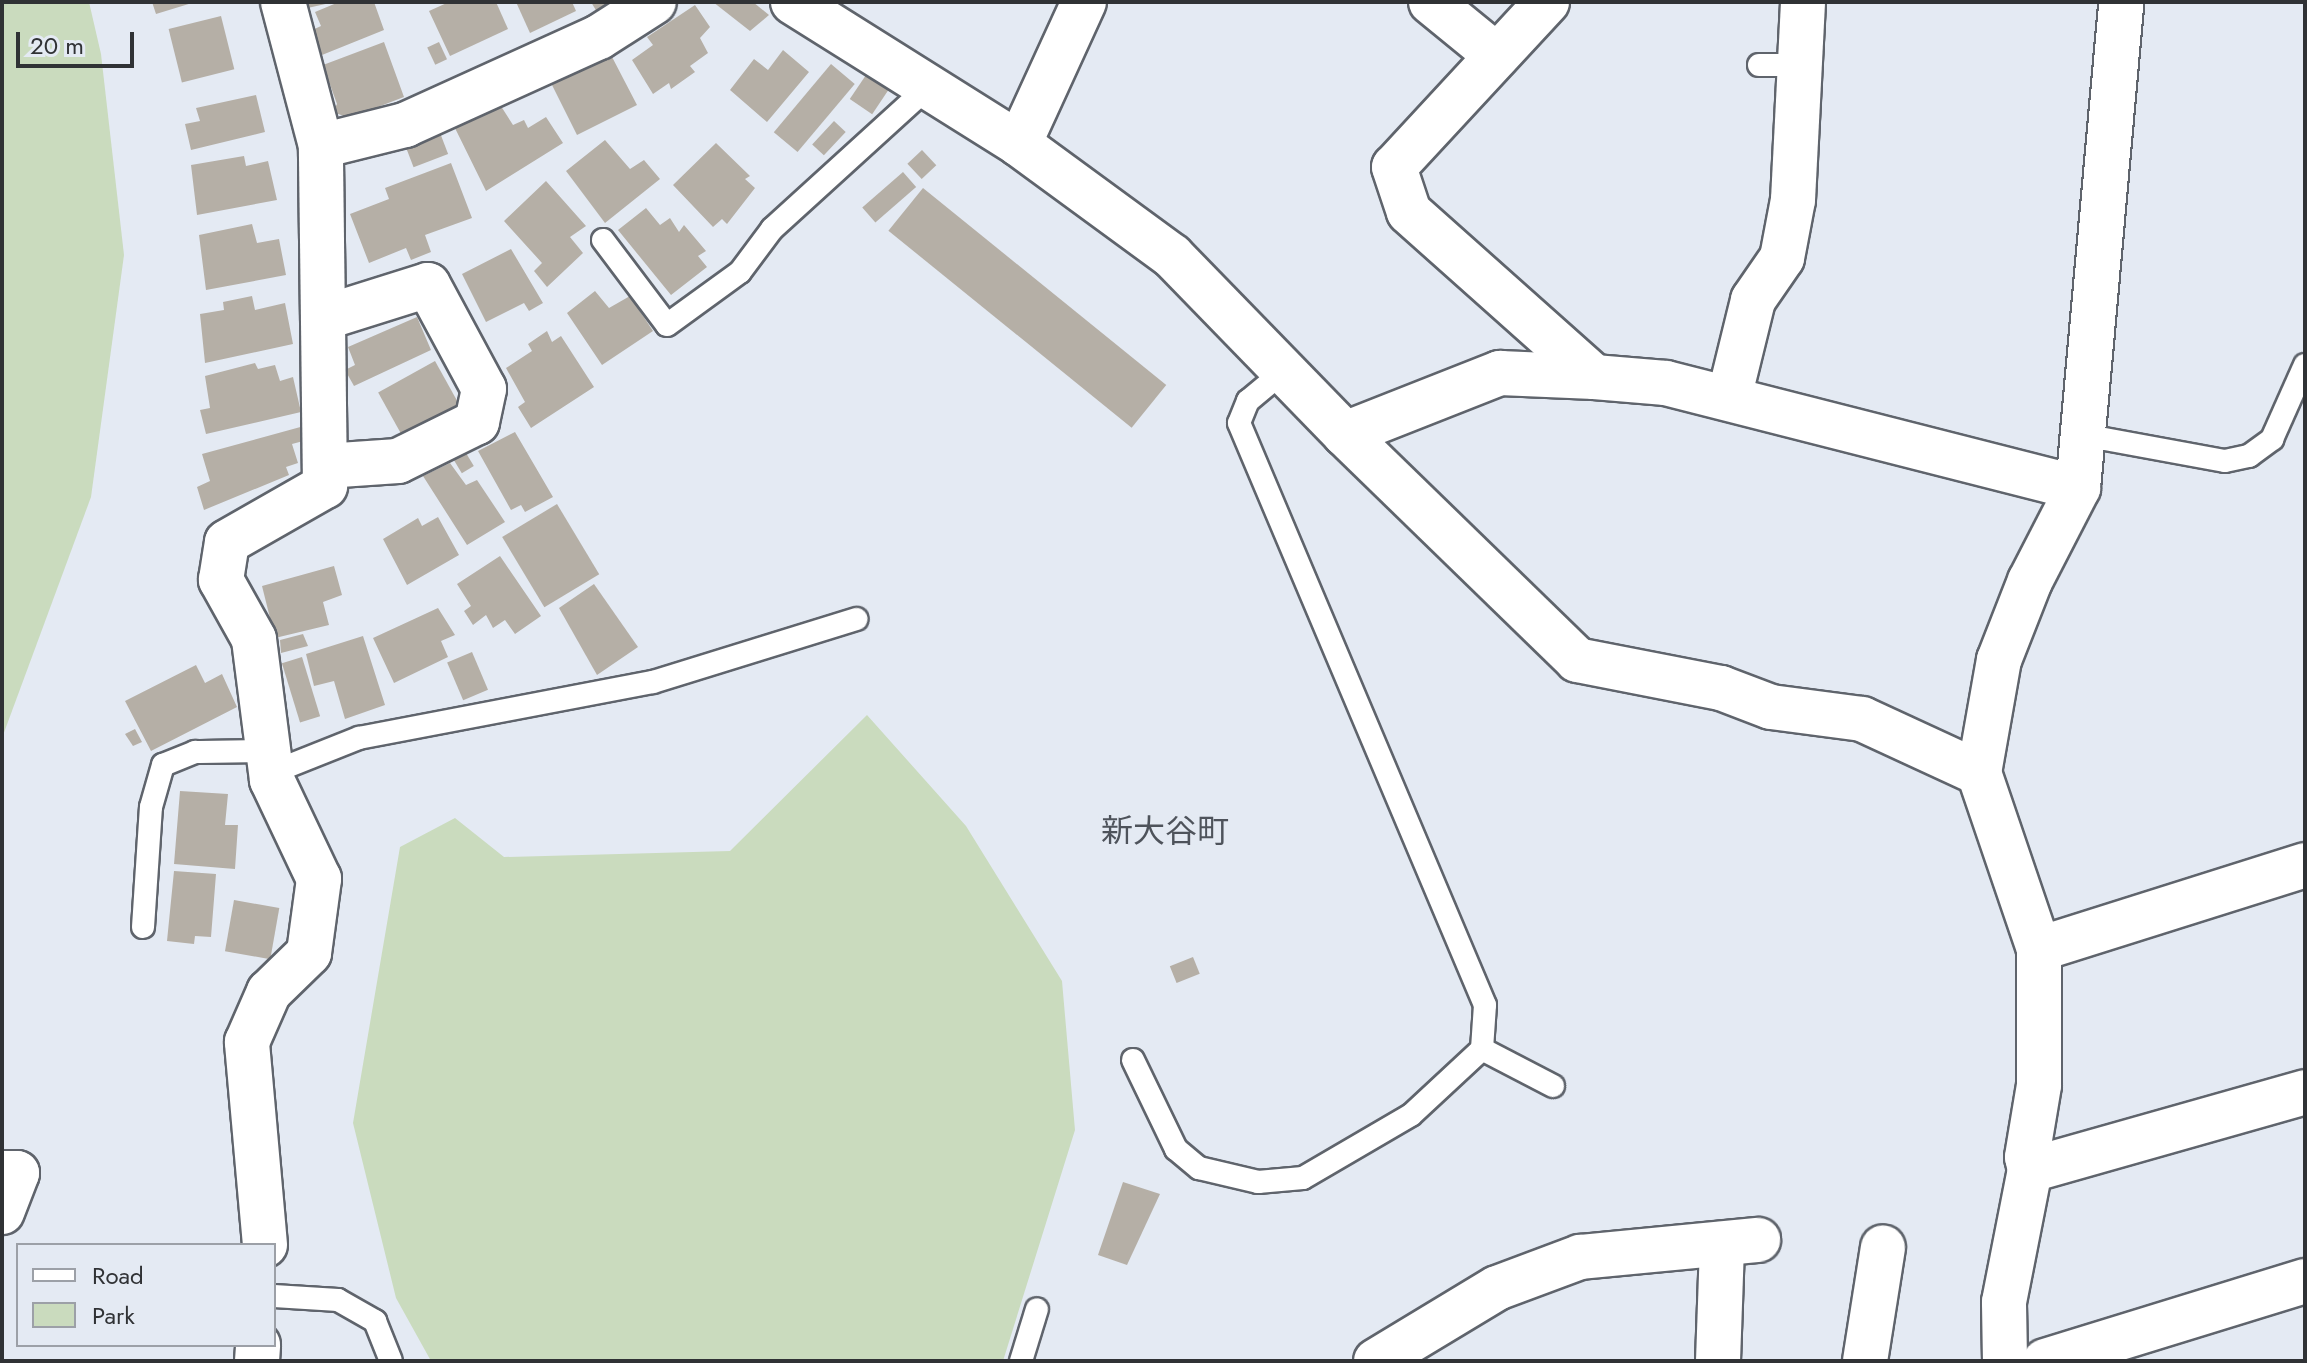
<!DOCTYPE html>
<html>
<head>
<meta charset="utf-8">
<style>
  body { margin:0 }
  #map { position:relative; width:2307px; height:1363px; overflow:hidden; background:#e4eaf3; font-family:Jost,"Noto Sans JP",sans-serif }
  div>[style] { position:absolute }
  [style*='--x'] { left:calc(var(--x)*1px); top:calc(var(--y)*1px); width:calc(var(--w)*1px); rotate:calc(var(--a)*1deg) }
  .green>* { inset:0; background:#cadbbe }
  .building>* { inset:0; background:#b5afa6; transform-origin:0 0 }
  .roads { filter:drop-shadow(2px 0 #5f646c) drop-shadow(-2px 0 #5f646c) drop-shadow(0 2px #5f646c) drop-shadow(0 -2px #5f646c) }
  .service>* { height:22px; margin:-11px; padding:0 11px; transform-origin:11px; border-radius:11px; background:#fff }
  .minor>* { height:44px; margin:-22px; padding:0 22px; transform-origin:22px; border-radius:22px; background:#fff }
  span { translate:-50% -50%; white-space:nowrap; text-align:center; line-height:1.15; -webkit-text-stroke:8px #e4eaf3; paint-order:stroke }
  .quarter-label { font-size:32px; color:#4e535b }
  .frame { position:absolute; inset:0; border:4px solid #303235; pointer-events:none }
  .legend { position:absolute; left:16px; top:1243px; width:260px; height:104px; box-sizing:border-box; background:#e4eaf3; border:2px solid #9ca0a7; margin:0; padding:10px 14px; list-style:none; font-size:24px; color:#303235 }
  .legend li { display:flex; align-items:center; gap:16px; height:40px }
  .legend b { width:40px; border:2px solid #9ca0a7 }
  .scale { position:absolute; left:16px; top:32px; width:118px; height:36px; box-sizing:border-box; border:4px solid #303235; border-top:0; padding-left:10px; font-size:24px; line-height:28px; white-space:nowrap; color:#303235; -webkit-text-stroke:6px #e4eaf3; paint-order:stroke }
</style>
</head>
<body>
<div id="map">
  <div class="green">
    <i style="clip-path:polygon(2px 2px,89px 2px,101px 54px,124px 255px,91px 497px,2px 738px)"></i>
    <i style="clip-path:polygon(867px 715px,966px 826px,1062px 981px,1075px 1130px,1003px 1361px,431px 1361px,396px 1298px,353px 1123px,400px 847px,455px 818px,504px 857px,730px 851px)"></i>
  </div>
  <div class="building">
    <i style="clip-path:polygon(152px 2px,192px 2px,192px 3px,156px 14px)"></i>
    <i style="clip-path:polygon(300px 2px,329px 2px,330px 3px,303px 9px)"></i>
    <i style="clip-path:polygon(339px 2px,374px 2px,384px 30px,317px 57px,308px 32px,321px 26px,315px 12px)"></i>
    <i style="clip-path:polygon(449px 2px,496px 2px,508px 29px,450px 56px,429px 11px)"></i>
    <i style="clip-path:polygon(516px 2px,572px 2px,576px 11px,530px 33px)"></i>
    <i style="clip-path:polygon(591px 2px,614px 2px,597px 12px)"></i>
    <i style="clip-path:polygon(713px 2px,753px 2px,769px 15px,750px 31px)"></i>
    <i style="clip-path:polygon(695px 5px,710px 27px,700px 38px,708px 53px,690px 66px,695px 72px,671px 89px,669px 83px,653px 94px,632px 60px,653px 45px,647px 37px)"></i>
    <i style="left:221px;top:16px;width:55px;height:54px;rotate:76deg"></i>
    <i style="clip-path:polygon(384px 42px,404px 97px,349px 118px,333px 112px,337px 104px,323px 65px)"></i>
    <i style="left:439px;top:42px;width:19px;height:13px;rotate:65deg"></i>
    <i style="clip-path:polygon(783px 50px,809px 72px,767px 122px,730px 90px,754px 59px,768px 70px)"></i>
    <i style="clip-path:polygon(611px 55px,637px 105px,577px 135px,549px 79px,573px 67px,575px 74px)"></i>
    <i style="left:831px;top:64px;width:31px;height:89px;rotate:40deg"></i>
    <i style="left:866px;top:75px;width:27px;height:29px;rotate:34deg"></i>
    <i style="clip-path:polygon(256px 95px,265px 132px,191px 150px,185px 124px,200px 121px,196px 108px)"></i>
    <i style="clip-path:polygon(497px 100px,513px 125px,524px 120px,528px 128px,546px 117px,563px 143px,486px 191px,452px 122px)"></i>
    <i style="left:834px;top:121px;width:16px;height:32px;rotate:43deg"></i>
    <i style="left:437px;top:125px;width:31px;height:37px;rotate:69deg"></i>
    <i style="clip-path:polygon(605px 140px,630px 169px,644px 160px,660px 179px,605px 223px,566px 171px)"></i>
    <i style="clip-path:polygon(716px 143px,750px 176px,745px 179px,755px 188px,727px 224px,722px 219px,713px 227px,673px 185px)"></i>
    <i style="left:922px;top:150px;width:21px;height:20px;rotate:47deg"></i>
    <i style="clip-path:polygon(244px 156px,246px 166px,268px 161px,277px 200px,197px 215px,191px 165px)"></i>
    <i style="clip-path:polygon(451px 163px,472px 218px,425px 235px,431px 252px,411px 260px,406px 248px,369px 263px,350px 214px,389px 199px,385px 188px)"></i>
    <i style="left:903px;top:172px;width:20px;height:54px;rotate:49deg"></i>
    <i style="clip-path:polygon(546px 181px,586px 226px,570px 237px,583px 253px,547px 287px,534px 271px,542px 263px,504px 221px)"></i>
    <i style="left:923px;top:188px;width:313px;height:55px;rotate:39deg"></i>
    <i style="clip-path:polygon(646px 208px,660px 225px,670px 218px,679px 232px,684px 225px,706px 251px,698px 256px,707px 267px,671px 295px,618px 230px)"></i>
    <i style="clip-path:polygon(252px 224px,257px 243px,279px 239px,286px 275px,206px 290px,199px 235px)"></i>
    <i style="clip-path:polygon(511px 249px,543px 303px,529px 311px,524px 303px,486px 322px,462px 274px)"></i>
    <i style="clip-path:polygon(595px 291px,609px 308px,630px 296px,653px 331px,602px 365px,567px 313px)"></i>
    <i style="clip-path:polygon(252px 296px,255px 310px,285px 303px,293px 344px,205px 363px,200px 314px,224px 310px,223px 302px)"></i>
    <i style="clip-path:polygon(417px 317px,431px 350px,354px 386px,345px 370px,355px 365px,348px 347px)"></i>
    <i style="clip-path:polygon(547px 331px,552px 342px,561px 336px,594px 387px,531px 428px,518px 407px,525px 402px,506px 368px,532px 351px,528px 344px)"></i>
    <i style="left:435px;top:361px;width:49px;height:65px;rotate:61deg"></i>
    <i style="clip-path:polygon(255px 363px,258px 369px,275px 365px,280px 381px,293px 377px,301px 412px,206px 434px,200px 410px,210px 408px,205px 376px)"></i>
    <i style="clip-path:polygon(304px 426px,307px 440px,292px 444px,298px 463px,286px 467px,289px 475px,204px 510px,197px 487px,210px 481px,202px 454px)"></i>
    <i style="clip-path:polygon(515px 432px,553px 497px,525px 512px,521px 505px,511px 510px,478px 451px)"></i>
    <i style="left:463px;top:448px;width:21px;height:14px;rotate:59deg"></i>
    <i style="clip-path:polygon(450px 463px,466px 485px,477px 480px,505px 522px,467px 545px,423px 476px)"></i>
    <i style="left:557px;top:504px;width:82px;height:64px;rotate:59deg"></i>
    <i style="clip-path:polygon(438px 517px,459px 555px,407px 585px,383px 539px,418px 518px,422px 526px)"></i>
    <i style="clip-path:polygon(500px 556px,541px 616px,515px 634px,505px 620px,493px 628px,486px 615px,473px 625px,464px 611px,471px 606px,457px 584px)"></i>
    <i style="clip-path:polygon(334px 566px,342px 595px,323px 602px,329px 625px,275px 638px,262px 586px)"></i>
    <i style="clip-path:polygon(594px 584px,638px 647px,597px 675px,559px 608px)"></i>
    <i style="clip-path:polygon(438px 608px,455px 635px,441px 641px,448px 657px,394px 683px,373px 638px)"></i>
    <i style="clip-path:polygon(303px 634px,308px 646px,281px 653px,280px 640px)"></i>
    <i style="clip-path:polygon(363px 636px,385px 705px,345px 719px,334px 681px,314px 686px,306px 654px)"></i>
    <i style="left:472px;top:652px;width:41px;height:27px;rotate:67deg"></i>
    <i style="left:302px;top:657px;width:62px;height:21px;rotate:73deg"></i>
    <i style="clip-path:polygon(196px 665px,205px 683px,222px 674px,237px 707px,151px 751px,125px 701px)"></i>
    <i style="clip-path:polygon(135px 729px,142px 742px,133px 746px,125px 734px)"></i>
    <i style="clip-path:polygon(180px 791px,228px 794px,225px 825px,238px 825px,235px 869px,174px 864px)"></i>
    <i style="clip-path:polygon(174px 871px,216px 874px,211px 937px,195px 936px,194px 944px,167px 941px)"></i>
    <i style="left:234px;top:900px;width:46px;height:52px;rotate:10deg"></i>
    <i style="left:1193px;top:957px;width:18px;height:25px;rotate:68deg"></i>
    <i style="clip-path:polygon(1123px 1182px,1160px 1194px,1127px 1265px,1098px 1255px)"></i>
  </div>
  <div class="roads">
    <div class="service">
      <i style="--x:1759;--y:65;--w:41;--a:0"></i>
      <i style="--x:603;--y:240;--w:106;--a:53"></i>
      <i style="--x:667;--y:325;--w:90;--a:-36"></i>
      <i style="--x:740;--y:272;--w:54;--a:-53.3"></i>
      <i style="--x:772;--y:229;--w:211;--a:-42.3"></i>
      <i style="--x:2083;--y:435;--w:144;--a:10.4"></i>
      <i style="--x:2225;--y:461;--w:25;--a:-12"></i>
      <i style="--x:2249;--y:456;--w:29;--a:-36"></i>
      <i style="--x:2272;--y:439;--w:81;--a:-66"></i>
      <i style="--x:271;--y:773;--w:95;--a:-21.7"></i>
      <i style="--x:359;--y:738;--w:299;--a:-10.8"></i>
      <i style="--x:653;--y:682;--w:213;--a:-17.2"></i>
      <i style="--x:143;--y:927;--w:120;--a:-86.2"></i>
      <i style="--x:151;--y:807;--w:44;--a:-74.1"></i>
      <i style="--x:163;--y:765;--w:35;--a:-22"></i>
      <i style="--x:195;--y:752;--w:73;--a:-0.8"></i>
      <i style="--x:1482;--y:1049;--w:80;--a:27.5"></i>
      <i style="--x:1133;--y:1060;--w:99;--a:64.2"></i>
      <i style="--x:1176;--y:1149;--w:30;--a:40"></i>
      <i style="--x:1199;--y:1168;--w:61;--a:13.3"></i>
      <i style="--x:1258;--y:1182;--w:45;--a:-5.1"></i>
      <i style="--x:1303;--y:1178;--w:125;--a:-30.3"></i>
      <i style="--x:1411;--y:1115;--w:97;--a:-42.9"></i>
      <i style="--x:1482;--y:1049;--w:44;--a:-86.1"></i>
      <i style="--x:1485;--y:1005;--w:632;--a:-112.91"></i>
      <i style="--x:1239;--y:423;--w:24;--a:-68"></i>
      <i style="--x:1248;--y:401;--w:47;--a:-39.8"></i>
      <i style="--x:274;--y:1296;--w:64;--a:3.6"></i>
      <i style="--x:338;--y:1300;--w:43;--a:29.6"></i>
      <i style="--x:375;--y:1321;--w:43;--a:68.2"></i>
      <i style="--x:1021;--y:1361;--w:54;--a:-72.9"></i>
    </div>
    <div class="minor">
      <i style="--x:283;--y:2;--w:149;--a:75.2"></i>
      <i style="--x:793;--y:2;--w:267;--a:32.1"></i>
      <i style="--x:1019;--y:144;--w:190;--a:36.2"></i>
      <i style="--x:1172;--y:256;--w:248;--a:45.8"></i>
      <i style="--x:1345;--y:434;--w:324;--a:44.2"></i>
      <i style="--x:1577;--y:660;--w:147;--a:11"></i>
      <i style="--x:1721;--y:688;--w:53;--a:20.8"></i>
      <i style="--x:1771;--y:707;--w:92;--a:7.5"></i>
      <i style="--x:1862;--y:719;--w:129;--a:24.8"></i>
      <i style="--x:1431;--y:2;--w:85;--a:39.3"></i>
      <i style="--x:1547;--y:2;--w:225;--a:132.8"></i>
      <i style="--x:1394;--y:167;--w:47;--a:71.6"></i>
      <i style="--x:1409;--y:212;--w:248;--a:41.7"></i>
      <i style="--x:1019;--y:144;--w:156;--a:-65.4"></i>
      <i style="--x:323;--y:318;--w:110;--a:-17.4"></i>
      <i style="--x:428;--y:285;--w:118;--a:61.7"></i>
      <i style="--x:484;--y:389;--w:34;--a:102"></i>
      <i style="--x:477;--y:422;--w:88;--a:153.7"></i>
      <i style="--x:398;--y:461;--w:73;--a:176.1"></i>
      <i style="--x:1729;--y:398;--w:101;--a:-76.2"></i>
      <i style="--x:1753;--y:300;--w:51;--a:-55.4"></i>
      <i style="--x:1782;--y:258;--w:59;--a:-79.3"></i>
      <i style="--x:1793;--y:200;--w:198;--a:-87.1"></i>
      <i style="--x:1345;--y:434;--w:167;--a:-21.5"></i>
      <i style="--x:1500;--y:373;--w:94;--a:2.4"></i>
      <i style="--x:1594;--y:377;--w:72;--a:4.8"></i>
      <i style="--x:1666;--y:383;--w:425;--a:14.3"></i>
      <i style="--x:2039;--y:949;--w:279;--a:-17.5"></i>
      <i style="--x:2030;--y:1170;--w:286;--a:-15.8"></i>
      <i style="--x:2;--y:1173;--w:15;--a:0"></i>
      <i style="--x:17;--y:1173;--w:42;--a:111"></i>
      <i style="--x:265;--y:1245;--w:204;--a:-95.1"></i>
      <i style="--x:247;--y:1042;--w:55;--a:-66.3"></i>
      <i style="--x:269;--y:992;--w:56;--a:-44.3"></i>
      <i style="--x:309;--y:953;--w:75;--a:-82.3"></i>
      <i style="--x:319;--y:879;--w:110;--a:-115.4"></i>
      <i style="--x:272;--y:780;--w:142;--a:-97.3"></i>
      <i style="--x:254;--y:639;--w:68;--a:-119.2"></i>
      <i style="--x:221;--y:580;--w:38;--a:-81"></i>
      <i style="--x:227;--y:542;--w:113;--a:-29.7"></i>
      <i style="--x:325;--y:486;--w:340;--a:-90.7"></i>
      <i style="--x:321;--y:146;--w:87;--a:-14"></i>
      <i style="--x:405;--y:125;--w:213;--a:-24.4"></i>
      <i style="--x:599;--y:37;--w:65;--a:-32.5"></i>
      <i style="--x:257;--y:1361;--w:16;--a:-86"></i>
      <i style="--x:1376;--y:1361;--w:141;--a:-31.1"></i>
      <i style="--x:1497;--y:1288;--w:89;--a:-20.5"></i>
      <i style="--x:1580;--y:1257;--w:179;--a:-5.5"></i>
      <i style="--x:1718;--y:1361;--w:117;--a:-88"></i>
      <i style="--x:1865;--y:1361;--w:115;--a:-81"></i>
      <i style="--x:2005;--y:1361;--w:59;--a:-91"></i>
      <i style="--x:2004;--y:1302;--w:135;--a:-78.9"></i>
      <i style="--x:2030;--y:1170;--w:13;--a:-103"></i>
      <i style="--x:2027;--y:1157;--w:73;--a:-80.5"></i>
      <i style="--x:2039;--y:1085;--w:136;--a:-90"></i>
      <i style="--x:2039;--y:949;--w:186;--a:-108.8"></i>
      <i style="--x:1979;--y:773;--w:115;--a:-80"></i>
      <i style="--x:1999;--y:660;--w:85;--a:-68.6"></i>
      <i style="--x:2030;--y:581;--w:105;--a:-62.7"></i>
      <i style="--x:2078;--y:488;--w:488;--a:-84.9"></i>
      <i style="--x:2045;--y:1361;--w:272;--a:-17.1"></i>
    </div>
  </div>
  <div class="quarter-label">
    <span style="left:1165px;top:831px">新大谷町</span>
  </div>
  <div class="frame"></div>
  <ul class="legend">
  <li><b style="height:10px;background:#fff"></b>Road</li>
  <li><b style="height:22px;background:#cadbbe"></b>Park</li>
  </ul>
  <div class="scale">20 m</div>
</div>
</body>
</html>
